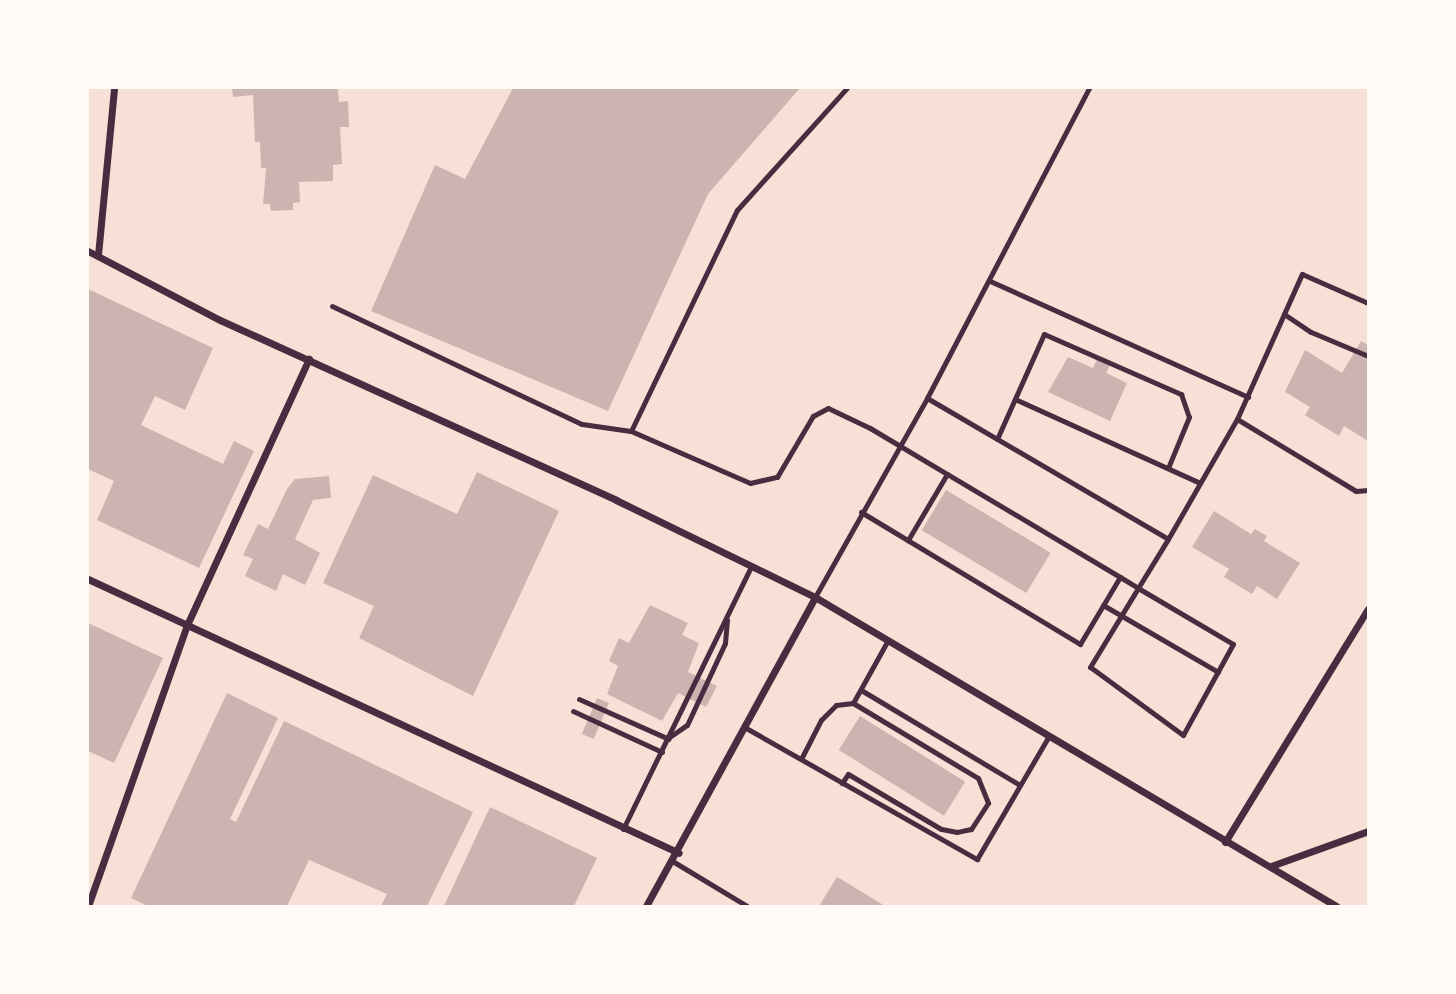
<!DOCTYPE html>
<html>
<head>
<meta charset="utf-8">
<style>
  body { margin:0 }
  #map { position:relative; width:1456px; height:994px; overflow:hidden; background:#f7e1d7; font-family:Jost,sans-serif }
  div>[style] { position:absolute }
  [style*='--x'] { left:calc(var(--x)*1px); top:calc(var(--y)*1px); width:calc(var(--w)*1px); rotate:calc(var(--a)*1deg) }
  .building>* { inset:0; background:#ccb4b1; transform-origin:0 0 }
  .service>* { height:5px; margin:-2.5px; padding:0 2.5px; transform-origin:2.5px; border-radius:2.5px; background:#4a2c40 }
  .minor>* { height:7px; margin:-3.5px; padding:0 3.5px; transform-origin:3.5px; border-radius:3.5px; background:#4a2c40 }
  span { translate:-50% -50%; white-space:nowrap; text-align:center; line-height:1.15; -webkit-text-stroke:5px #fffaf5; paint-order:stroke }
  .frame { position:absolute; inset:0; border:89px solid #fffaf5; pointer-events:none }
</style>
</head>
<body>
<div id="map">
  <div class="building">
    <i style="clip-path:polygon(232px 88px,338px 88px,339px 102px,348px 101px,349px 127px,340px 127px,342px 164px,333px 165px,333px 181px,299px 182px,300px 202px,293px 203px,293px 210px,271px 211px,270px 204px,263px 204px,266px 168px,261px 168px,260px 142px,255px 142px,253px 95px,233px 97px)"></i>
    <i style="clip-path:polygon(513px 88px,800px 88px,708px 194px,608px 411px,371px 311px,435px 165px,465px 179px)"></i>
    <i style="clip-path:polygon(88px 289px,213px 348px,185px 410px,155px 396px,141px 425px,223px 464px,234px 441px,254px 451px,199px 568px,97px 520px,114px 481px,88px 469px)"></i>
    <i style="clip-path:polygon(1361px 341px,1368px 345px,1368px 441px,1344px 426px,1339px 436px,1305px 415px,1310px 407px,1285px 392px,1305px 350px,1342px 373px)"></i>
    <i style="clip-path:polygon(1068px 357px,1093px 368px,1097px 359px,1110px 365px,1106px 373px,1127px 383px,1110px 421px,1048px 392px)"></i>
    <i style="clip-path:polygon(477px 472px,559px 511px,473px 696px,359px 638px,374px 606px,323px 583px,373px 475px,457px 514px)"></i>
    <i style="clip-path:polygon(329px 476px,331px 498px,313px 500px,295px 539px,320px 553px,305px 585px,283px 574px,276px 591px,245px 576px,253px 559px,243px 555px,258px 524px,268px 529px,287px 489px,295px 479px)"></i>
    <i style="left:946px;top:490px;width:122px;height:47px;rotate:31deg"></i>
    <i style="clip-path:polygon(1214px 511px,1251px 534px,1255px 529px,1267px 536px,1264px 541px,1300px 563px,1277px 599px,1257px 586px,1252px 594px,1224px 577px,1229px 569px,1192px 547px)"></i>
    <i style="clip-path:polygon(650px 605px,688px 623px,682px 635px,699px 643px,688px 672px,717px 686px,706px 707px,678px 693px,662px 721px,607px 694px,618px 666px,609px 661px,619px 638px,629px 643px)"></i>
    <i style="clip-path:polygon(88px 623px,163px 658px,114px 763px,88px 751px)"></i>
    <i style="clip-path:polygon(227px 693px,278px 718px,230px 819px,236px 822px,284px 721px,473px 812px,427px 906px,381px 906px,387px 894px,309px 860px,287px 906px,148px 906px,131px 898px)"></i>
    <i style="left:597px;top:698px;width:13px;height:39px;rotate:23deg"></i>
    <i style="left:860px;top:716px;width:124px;height:40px;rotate:32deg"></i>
    <i style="clip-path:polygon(490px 807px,597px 858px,574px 906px,444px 906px)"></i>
    <i style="clip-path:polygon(837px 877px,844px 881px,885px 906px,819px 906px)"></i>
  </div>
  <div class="service">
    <i style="--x:990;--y:281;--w:283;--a:24.2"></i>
    <i style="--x:332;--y:306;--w:276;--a:25.3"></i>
    <i style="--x:582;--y:424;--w:49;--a:8.1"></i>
    <i style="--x:631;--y:431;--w:130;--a:23.6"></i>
    <i style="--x:750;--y:483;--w:28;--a:-13"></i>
    <i style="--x:777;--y:477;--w:71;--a:-59.5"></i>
    <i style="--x:813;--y:416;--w:17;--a:-28"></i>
    <i style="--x:828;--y:408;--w:47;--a:25.5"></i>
    <i style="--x:870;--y:428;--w:90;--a:30.9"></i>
    <i style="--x:1284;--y:314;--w:32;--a:34"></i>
    <i style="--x:1311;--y:332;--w:62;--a:22.8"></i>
    <i style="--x:927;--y:398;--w:279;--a:30.3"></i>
    <i style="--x:1015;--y:399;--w:203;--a:24.4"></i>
    <i style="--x:1237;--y:419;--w:139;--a:31.2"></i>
    <i style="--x:1356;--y:491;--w:12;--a:-5"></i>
    <i style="--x:631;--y:431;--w:245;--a:-64.4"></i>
    <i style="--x:737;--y:210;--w:164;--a:-48"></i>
    <i style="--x:997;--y:439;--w:115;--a:-65.9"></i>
    <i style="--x:1044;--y:334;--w:150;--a:23.7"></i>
    <i style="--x:1181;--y:394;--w:24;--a:71"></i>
    <i style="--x:1189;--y:417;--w:55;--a:112.4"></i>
    <i style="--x:861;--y:512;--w:256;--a:31.1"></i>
    <i style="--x:1080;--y:644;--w:78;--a:-59.2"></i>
    <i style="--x:1120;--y:577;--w:201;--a:-149.2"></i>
    <i style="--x:947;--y:474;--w:77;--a:120.6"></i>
    <i style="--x:1120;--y:577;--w:21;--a:31"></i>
    <i style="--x:1138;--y:588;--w:110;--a:30.5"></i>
    <i style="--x:1233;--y:644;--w:104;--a:118.8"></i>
    <i style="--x:1183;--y:735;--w:115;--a:-143.8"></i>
    <i style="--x:1090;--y:667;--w:92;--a:-58.7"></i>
    <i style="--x:1138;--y:588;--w:57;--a:-58.5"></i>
    <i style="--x:1168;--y:539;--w:138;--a:-60.1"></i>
    <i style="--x:1237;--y:419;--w:159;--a:-65.9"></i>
    <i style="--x:1302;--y:274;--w:72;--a:23.7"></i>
    <i style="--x:815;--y:597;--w:228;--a:-60.6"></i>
    <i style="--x:927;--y:398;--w:350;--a:-62.4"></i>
    <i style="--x:1103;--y:605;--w:133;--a:30.2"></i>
    <i style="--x:861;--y:690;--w:185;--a:30.9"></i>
    <i style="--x:579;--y:699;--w:98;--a:24"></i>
    <i style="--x:853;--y:703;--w:72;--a:-60.9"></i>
    <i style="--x:573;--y:711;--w:98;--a:24.7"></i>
    <i style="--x:746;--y:728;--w:266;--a:29.6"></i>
    <i style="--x:977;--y:859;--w:143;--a:-59.7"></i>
    <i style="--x:671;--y:736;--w:19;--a:-35"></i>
    <i style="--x:687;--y:725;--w:90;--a:-65.1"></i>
    <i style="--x:725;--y:643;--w:23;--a:-85"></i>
    <i style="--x:801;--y:759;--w:44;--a:-62.9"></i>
    <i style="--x:821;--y:720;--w:21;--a:-45"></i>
    <i style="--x:836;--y:705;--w:17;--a:-7"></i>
    <i style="--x:853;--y:703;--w:146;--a:31"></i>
    <i style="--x:978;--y:778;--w:27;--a:68"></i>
    <i style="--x:988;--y:803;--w:31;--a:123"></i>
    <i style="--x:971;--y:829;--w:14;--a:168"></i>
    <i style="--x:957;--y:832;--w:16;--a:-169"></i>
    <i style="--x:941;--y:829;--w:108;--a:-149.4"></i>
    <i style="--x:848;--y:774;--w:11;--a:124"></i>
    <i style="--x:623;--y:829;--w:292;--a:-64"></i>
    <i style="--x:674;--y:862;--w:85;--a:31.1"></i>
  </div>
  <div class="minor">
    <i style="--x:88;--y:251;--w:149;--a:27.6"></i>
    <i style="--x:220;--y:320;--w:435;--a:24.4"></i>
    <i style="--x:616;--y:500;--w:221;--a:26"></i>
    <i style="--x:815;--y:597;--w:606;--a:30.67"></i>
    <i style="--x:98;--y:255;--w:168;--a:-84.5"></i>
    <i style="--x:88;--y:579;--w:651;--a:24.87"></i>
    <i style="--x:1225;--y:842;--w:273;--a:-58.5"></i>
    <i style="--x:1271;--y:866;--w:103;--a:-19.8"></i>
    <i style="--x:88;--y:906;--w:298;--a:-70.6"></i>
    <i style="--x:187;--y:625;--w:293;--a:-65.4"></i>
    <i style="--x:646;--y:906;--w:352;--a:-61.3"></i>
  </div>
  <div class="frame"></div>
</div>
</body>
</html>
